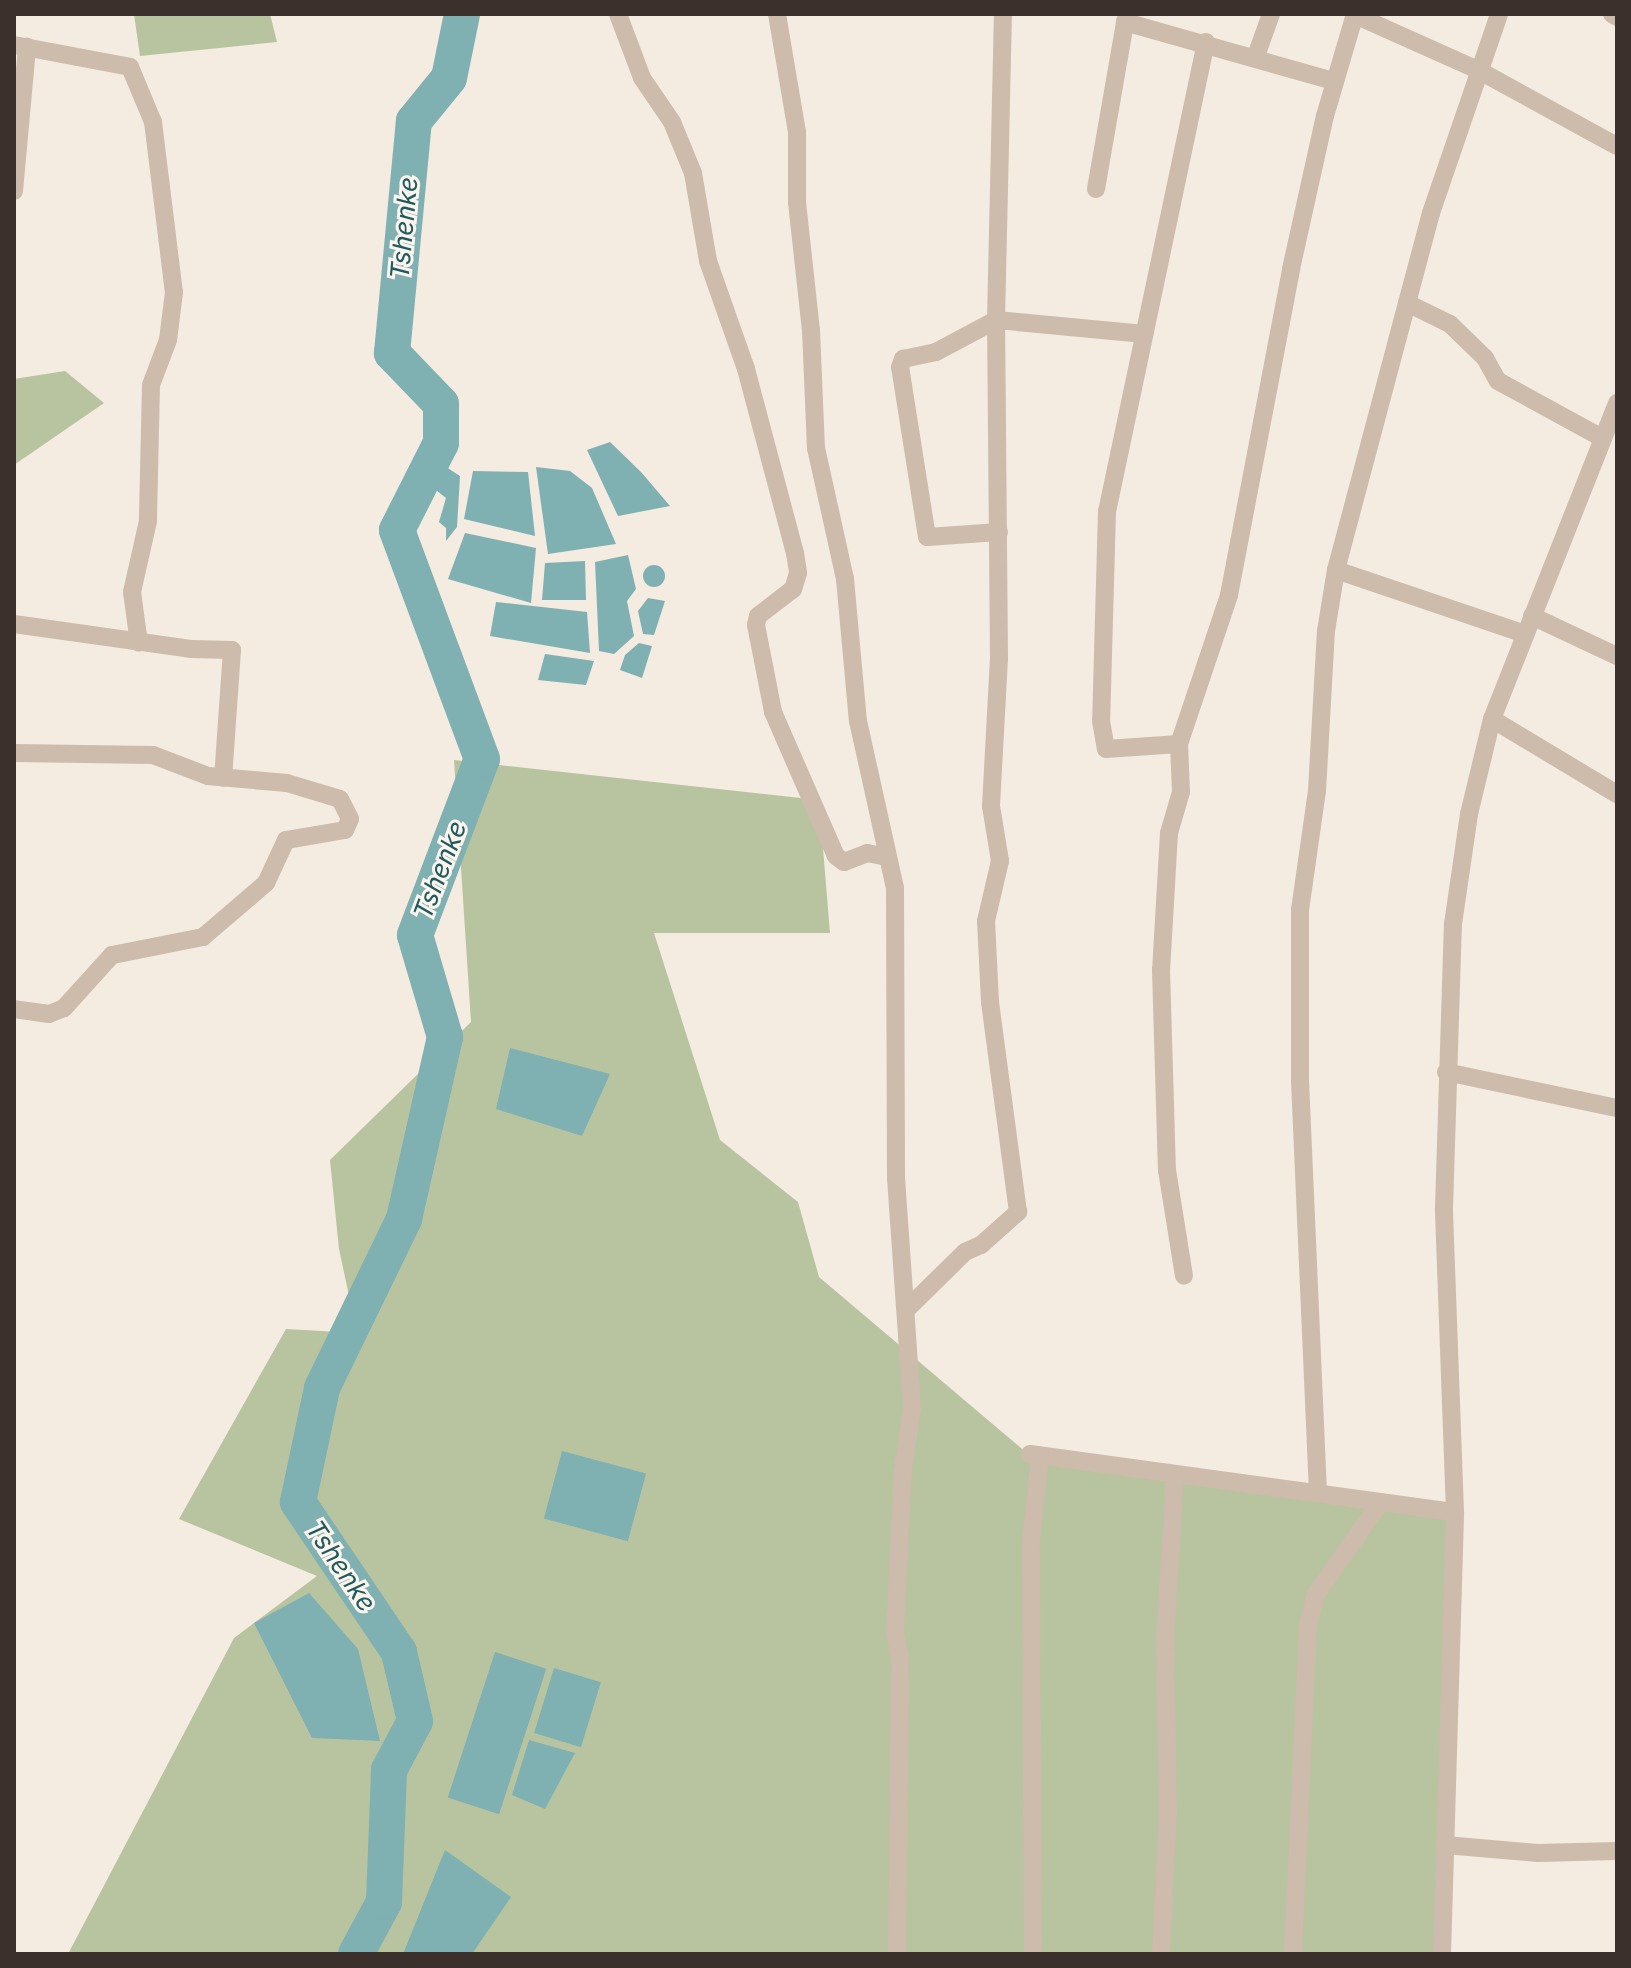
<!DOCTYPE html>
<html>
<head>
<meta charset="utf-8">
<style>
  body { margin:0 }
  #map { position:relative; width:1631px; height:1968px; overflow:hidden; background:#f4ebe1; font-family:Inter,sans-serif }
  div>[style] { position:absolute }
  [style*='--x'] { left:calc(var(--x)*1px); top:calc(var(--y)*1px); width:calc(var(--w)*1px); rotate:calc(var(--a)*1deg) }
  .green>* { inset:0; background:#b8c4a0 }
  .water>* { inset:0; background:#7fb0b2; transform-origin:0 0 }
  .round { border-radius:50% }
  .river>* { height:36px; margin:-18px; padding:0 18px; transform-origin:18px; border-radius:18px; background:#7fb0b2 }
  .minor>* { height:18px; margin:-9px; padding:0 9px; transform-origin:9px; border-radius:9px; background:#cdbbac }
  span { translate:-50% -50%; white-space:nowrap; text-align:center; line-height:1.15; -webkit-text-stroke:6px #fbf5ee; paint-order:stroke }
  .water-label { font-size:26px; color:#1f5a5e; font-style:italic }
  .frame { position:absolute; inset:0; border:16px solid #3b302b; pointer-events:none }
</style>
</head>
<body>
<div id="map">
  <div class="green">
    <i style="clip-path:polygon(134px 14px,270px 14px,277px 42px,140px 56px)"></i>
    <i style="clip-path:polygon(65px 371px,104px 403px,14px 465px,14px 379px)"></i>
    <i style="clip-path:polygon(454px 760px,819px 800px,830px 933px,654px 933px,720px 1140px,798px 1202px,819px 1277px,1028px 1454px,1455px 1512px,1442px 1954px,68px 1954px,234px 1638px,317px 1576px,179px 1519px,286px 1329px,357px 1333px,339px 1249px,330px 1160px,471px 1022px)"></i>
  </div>
  <div class="water">
    <i style="clip-path:polygon(610px 442px,641px 472px,670px 506px,618px 516px,587px 450px)"></i>
    <i style="clip-path:polygon(446px 467px,460px 476px,457px 527px,446px 541px,446px 528px,439px 522px,446px 498px,432px 487px)"></i>
    <i style="clip-path:polygon(536px 467px,570px 471px,592px 488px,616px 544px,548px 554px)"></i>
    <i style="clip-path:polygon(473px 471px,528px 472px,535px 536px,464px 519px)"></i>
    <i style="clip-path:polygon(465px 533px,536px 548px,531px 603px,448px 579px)"></i>
    <i style="clip-path:polygon(628px 555px,636px 589px,627px 601px,634px 636px,614px 654px,599px 651px,595px 562px)"></i>
    <i style="clip-path:polygon(585px 561px,586px 600px,542px 600px,545px 563px)"></i>
    <i class="round" style="left:643px;top:565px;width:22px;height:22px"></i>
    <i style="clip-path:polygon(648px 598px,665px 601px,654px 635px,643px 634px,638px 611px)"></i>
    <i style="clip-path:polygon(496px 602px,587px 612px,590px 653px,490px 636px)"></i>
    <i style="clip-path:polygon(639px 643px,652px 646px,642px 678px,620px 670px,625px 655px)"></i>
    <i style="clip-path:polygon(545px 654px,594px 661px,586px 685px,538px 680px)"></i>
    <i style="clip-path:polygon(510px 1048px,610px 1074px,582px 1136px,496px 1109px)"></i>
    <i style="left:562px;top:1451px;width:87px;height:70px;rotate:15deg"></i>
    <i style="clip-path:polygon(309px 1593px,358px 1649px,380px 1741px,312px 1738px,254px 1623px)"></i>
    <i style="left:495px;top:1652px;width:54px;height:153px;rotate:18deg"></i>
    <i style="left:554px;top:1668px;width:49px;height:68px;rotate:17deg"></i>
    <i style="clip-path:polygon(529px 1740px,575px 1753px,545px 1809px,512px 1795px)"></i>
    <i style="clip-path:polygon(445px 1850px,511px 1897px,472px 1954px,403px 1954px)"></i>
  </div>
  <div class="river">
    <i style="--x:356;--y:1954;--w:59;--a:-61.7"></i>
    <i style="--x:384;--y:1902;--w:132;--a:-87.8"></i>
    <i style="--x:389;--y:1770;--w:55;--a:-62"></i>
    <i style="--x:415;--y:1721;--w:71;--a:-103.1"></i>
    <i style="--x:399;--y:1652;--w:181;--a:-124"></i>
    <i style="--x:298;--y:1502;--w:116;--a:-78.1"></i>
    <i style="--x:322;--y:1388;--w:188;--a:-64.1"></i>
    <i style="--x:404;--y:1219;--w:187;--a:-77.3"></i>
    <i style="--x:445;--y:1037;--w:106;--a:-106.4"></i>
    <i style="--x:415;--y:935;--w:188;--a:-69.2"></i>
    <i style="--x:482;--y:759;--w:244;--a:-110.4"></i>
    <i style="--x:397;--y:530;--w:97;--a:-63.2"></i>
    <i style="--x:441;--y:443;--w:39;--a:-90"></i>
    <i style="--x:441;--y:404;--w:71;--a:-133.9"></i>
    <i style="--x:392;--y:353;--w:233;--a:-84.6"></i>
    <i style="--x:414;--y:121;--w:55;--a:-50.9"></i>
    <i style="--x:449;--y:78;--w:65;--a:-78.5"></i>
  </div>
  <div class="minor">
    <i style="--x:618;--y:14;--w:68;--a:69.4"></i>
    <i style="--x:642;--y:78;--w:53;--a:55.7"></i>
    <i style="--x:672;--y:122;--w:55;--a:67.6"></i>
    <i style="--x:693;--y:173;--w:89;--a:80.3"></i>
    <i style="--x:708;--y:261;--w:114;--a:70.6"></i>
    <i style="--x:746;--y:369;--w:190;--a:75.1"></i>
    <i style="--x:795;--y:553;--w:20;--a:81"></i>
    <i style="--x:798;--y:573;--w:17;--a:107"></i>
    <i style="--x:793;--y:589;--w:44;--a:142.4"></i>
    <i style="--x:758;--y:616;--w:9;--a:103"></i>
    <i style="--x:756;--y:625;--w:89;--a:78.9"></i>
    <i style="--x:773;--y:712;--w:157;--a:66.4"></i>
    <i style="--x:836;--y:856;--w:10;--a:37"></i>
    <i style="--x:844;--y:862;--w:25;--a:-21"></i>
    <i style="--x:867;--y:853;--w:20;--a:11"></i>
    <i style="--x:777;--y:14;--w:120;--a:80.4"></i>
    <i style="--x:797;--y:132;--w:70;--a:90"></i>
    <i style="--x:797;--y:202;--w:129;--a:83.8"></i>
    <i style="--x:811;--y:330;--w:118;--a:87.6"></i>
    <i style="--x:816;--y:448;--w:134;--a:77.5"></i>
    <i style="--x:845;--y:579;--w:143;--a:84.8"></i>
    <i style="--x:858;--y:721;--w:171;--a:77.5"></i>
    <i style="--x:895;--y:888;--w:290;--a:89.8"></i>
    <i style="--x:896;--y:1178;--w:232;--a:86"></i>
    <i style="--x:912;--y:1409;--w:61;--a:98.5"></i>
    <i style="--x:903;--y:1469;--w:164;--a:92.8"></i>
    <i style="--x:895;--y:1633;--w:26;--a:79"></i>
    <i style="--x:900;--y:1659;--w:295;--a:90.6"></i>
    <i style="--x:1128;--y:14;--w:9;--a:111"></i>
    <i style="--x:1125;--y:22;--w:217;--a:15.8"></i>
    <i style="--x:1612;--y:14;--w:6;--a:31"></i>
    <i style="--x:1355;--y:15;--w:135;--a:24.1"></i>
    <i style="--x:1478;--y:70;--w:158;--a:28.7"></i>
    <i style="--x:1206;--y:42;--w:479;--a:101.9"></i>
    <i style="--x:1107;--y:511;--w:210;--a:91.6"></i>
    <i style="--x:1101;--y:721;--w:28;--a:80"></i>
    <i style="--x:1106;--y:749;--w:73;--a:-3.9"></i>
    <i style="--x:1179;--y:744;--w:157;--a:-71.4"></i>
    <i style="--x:1229;--y:595;--w:332;--a:-79.2"></i>
    <i style="--x:1291;--y:269;--w:157;--a:-77.5"></i>
    <i style="--x:1325;--y:116;--w:106;--a:-73.6"></i>
    <i style="--x:14;--y:45;--w:118;--a:10.7"></i>
    <i style="--x:130;--y:67;--w:60;--a:67.3"></i>
    <i style="--x:153;--y:122;--w:171;--a:83"></i>
    <i style="--x:174;--y:292;--w:48;--a:97.1"></i>
    <i style="--x:168;--y:340;--w:48;--a:110.7"></i>
    <i style="--x:151;--y:385;--w:136;--a:91.3"></i>
    <i style="--x:148;--y:521;--w:73;--a:102.7"></i>
    <i style="--x:132;--y:592;--w:51;--a:82.2"></i>
    <i style="--x:1256;--y:56;--w:45;--a:-70.3"></i>
    <i style="--x:1096;--y:189;--w:169;--a:-80.1"></i>
    <i style="--x:14;--y:191;--w:145;--a:-84.8"></i>
    <i style="--x:1407;--y:303;--w:48;--a:26"></i>
    <i style="--x:1450;--y:324;--w:49;--a:44.2"></i>
    <i style="--x:1485;--y:358;--w:26;--a:61"></i>
    <i style="--x:1498;--y:381;--w:119;--a:28.7"></i>
    <i style="--x:999;--y:532;--w:72;--a:176"></i>
    <i style="--x:927;--y:537;--w:172;--a:-99"></i>
    <i style="--x:900;--y:367;--w:9;--a:-69"></i>
    <i style="--x:903;--y:359;--w:34;--a:-12"></i>
    <i style="--x:936;--y:352;--w:68;--a:-28.1"></i>
    <i style="--x:996;--y:320;--w:149;--a:5.4"></i>
    <i style="--x:1336;--y:570;--w:200;--a:18.7"></i>
    <i style="--x:1532;--y:616;--w:94;--a:25.2"></i>
    <i style="--x:14;--y:624;--w:180;--a:8"></i>
    <i style="--x:192;--y:649;--w:40;--a:1.4"></i>
    <i style="--x:232;--y:650;--w:128;--a:94"></i>
    <i style="--x:1492;--y:719;--w:146;--a:31"></i>
    <i style="--x:1179;--y:744;--w:48;--a:87.6"></i>
    <i style="--x:1181;--y:792;--w:43;--a:106.3"></i>
    <i style="--x:1169;--y:833;--w:137;--a:93.3"></i>
    <i style="--x:1161;--y:970;--w:200;--a:88.3"></i>
    <i style="--x:1167;--y:1170;--w:107;--a:80.9"></i>
    <i style="--x:14;--y:753;--w:139;--a:0.8"></i>
    <i style="--x:153;--y:755;--w:59;--a:20.9"></i>
    <i style="--x:208;--y:776;--w:79;--a:5.1"></i>
    <i style="--x:287;--y:783;--w:55;--a:16.8"></i>
    <i style="--x:340;--y:799;--w:22;--a:63"></i>
    <i style="--x:350;--y:819;--w:12;--a:114"></i>
    <i style="--x:345;--y:830;--w:60;--a:170.4"></i>
    <i style="--x:286;--y:840;--w:47;--a:114.9"></i>
    <i style="--x:266;--y:883;--w:83;--a:139.4"></i>
    <i style="--x:203;--y:937;--w:93;--a:168.8"></i>
    <i style="--x:112;--y:955;--w:72;--a:132.2"></i>
    <i style="--x:64;--y:1008;--w:16;--a:158"></i>
    <i style="--x:49;--y:1014;--w:35;--a:-172"></i>
    <i style="--x:1446;--y:1072;--w:175;--a:11.9"></i>
    <i style="--x:908;--y:1308;--w:80;--a:-44.5"></i>
    <i style="--x:965;--y:1252;--w:17;--a:-24"></i>
    <i style="--x:981;--y:1245;--w:50;--a:-41.7"></i>
    <i style="--x:1018;--y:1212;--w:212;--a:-97.6"></i>
    <i style="--x:990;--y:1002;--w:81;--a:-92.8"></i>
    <i style="--x:986;--y:921;--w:62;--a:-76.9"></i>
    <i style="--x:1000;--y:861;--w:56;--a:-99.3"></i>
    <i style="--x:991;--y:806;--w:147;--a:-86.9"></i>
    <i style="--x:999;--y:659;--w:339;--a:-90.5"></i>
    <i style="--x:996;--y:320;--w:306;--a:-88.7"></i>
    <i style="--x:1030;--y:1454;--w:429;--a:7.8"></i>
    <i style="--x:1318;--y:1493;--w:413;--a:-92.5"></i>
    <i style="--x:1300;--y:1080;--w:170;--a:-90"></i>
    <i style="--x:1300;--y:910;--w:120;--a:-81.9"></i>
    <i style="--x:1317;--y:791;--w:160;--a:-86.8"></i>
    <i style="--x:1326;--y:631;--w:62;--a:-80.7"></i>
    <i style="--x:1336;--y:570;--w:369;--a:-75.1"></i>
    <i style="--x:1431;--y:213;--w:210;--a:-71.1"></i>
    <i style="--x:1445;--y:1845;--w:93;--a:4.9"></i>
    <i style="--x:1538;--y:1853;--w:79;--a:-1.5"></i>
    <i style="--x:1033;--y:1954;--w:413;--a:-90.3"></i>
    <i style="--x:1031;--y:1541;--w:86;--a:-84"></i>
    <i style="--x:1161;--y:1954;--w:142;--a:-87.2"></i>
    <i style="--x:1168;--y:1812;--w:170;--a:-91"></i>
    <i style="--x:1165;--y:1642;--w:167;--a:-86.6"></i>
    <i style="--x:1293;--y:1954;--w:329;--a:-87.4"></i>
    <i style="--x:1308;--y:1625;--w:32;--a:-76"></i>
    <i style="--x:1316;--y:1594;--w:111;--a:-54.9"></i>
    <i style="--x:1442;--y:1954;--w:442;--a:-88.3"></i>
    <i style="--x:1455;--y:1512;--w:304;--a:-92.1"></i>
    <i style="--x:1444;--y:1208;--w:284;--a:-88.2"></i>
    <i style="--x:1453;--y:924;--w:111;--a:-81.7"></i>
    <i style="--x:1469;--y:814;--w:98;--a:-76.4"></i>
    <i style="--x:1492;--y:719;--w:340;--a:-68.4"></i>
  </div>
  <div class="water-label">
    <span style="left:404px;top:228px;rotate:-85deg">Tshenke</span>
    <span style="left:440px;top:870px;rotate:-69deg">Tshenke</span>
    <span style="left:341px;top:1566px;rotate:56deg">Tshenke</span>
  </div>
  <div class="frame"></div>
</div>
</body>
</html>
